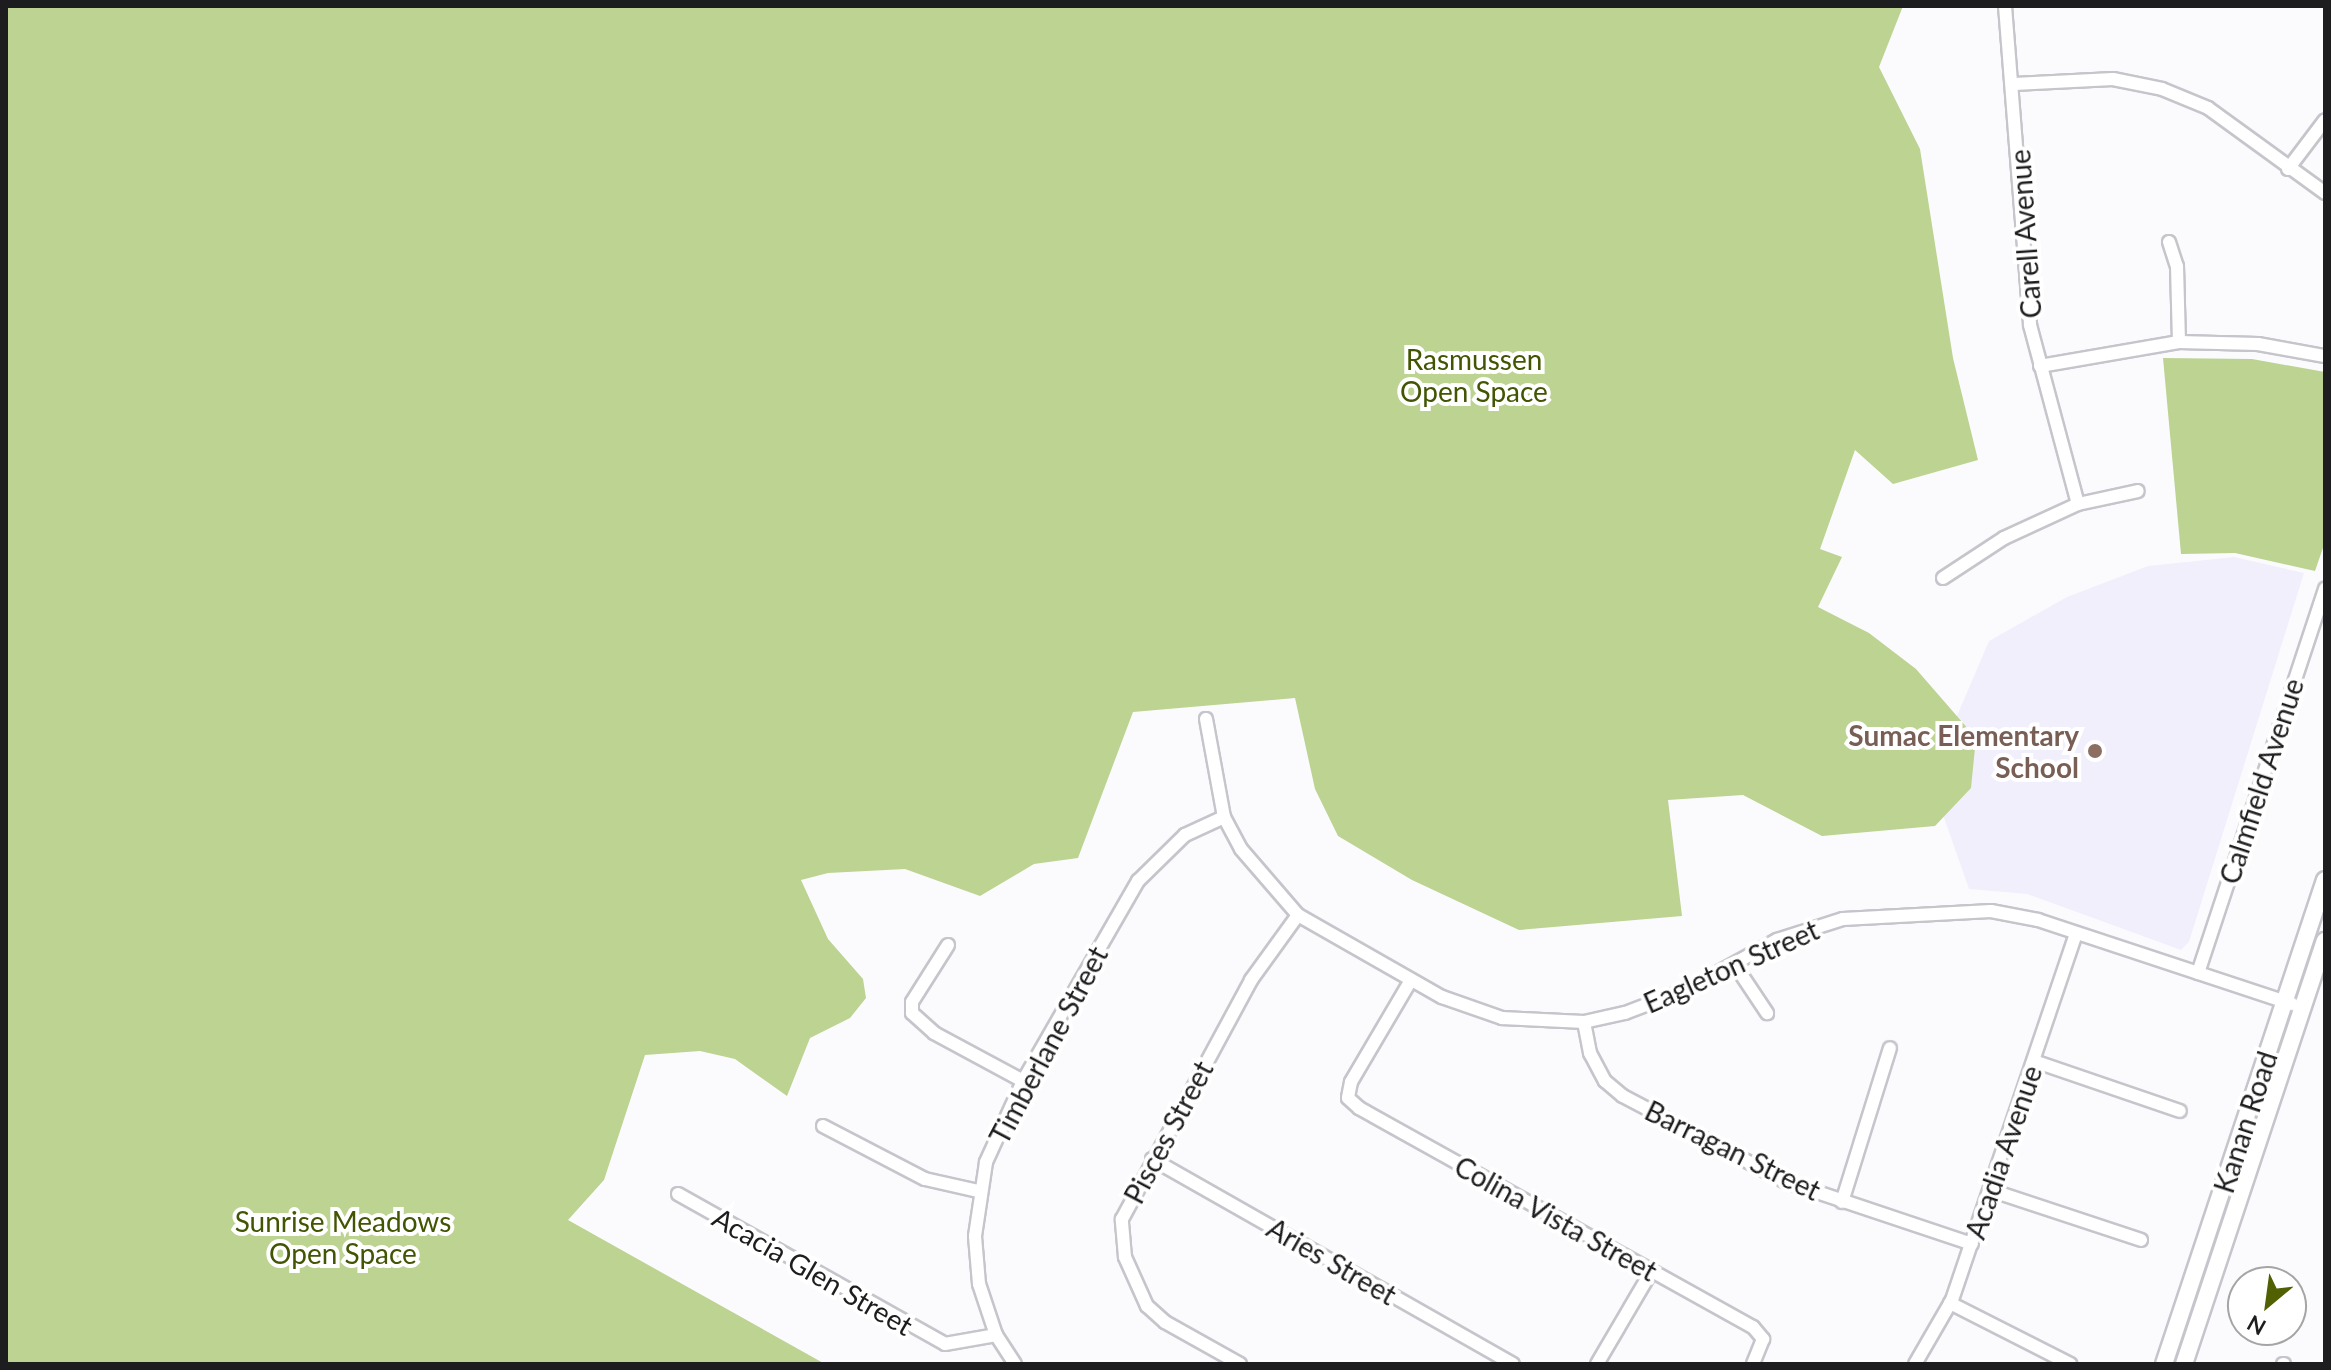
<!DOCTYPE html>
<html>
<head>
<meta charset="utf-8">
<style>
  body { margin:0 }
  #map { position:relative; width:2331px; height:1370px; overflow:hidden; background:#fbfbfe; font-family:Lato,sans-serif }
  div>[style] { position:absolute }
  [style*='--x'] { left:calc(var(--x)*1px); top:calc(var(--y)*1px); width:calc(var(--w)*1px); rotate:calc(var(--a)*1deg) }
  .education>* { inset:0; background:#f2effc }
  .green>* { inset:0; background:#bcd392 }
  .roads { filter:drop-shadow(2px 0 #c5c5cb) drop-shadow(-2px 0 #c5c5cb) drop-shadow(0 2px #c5c5cb) drop-shadow(0 -2px #c5c5cb) }
  .minor>* { height:12px; margin:-6px; padding:0 6px; transform-origin:6px; border-radius:6px; background:#fff }
  .major>* { height:16px; margin:-8px; padding:0 8px; transform-origin:8px; border-radius:8px; background:#fff }
  .dots>* { width:22px; height:22px; translate:-50% -50%; box-sizing:border-box; border:4px solid #fff; border-radius:50% }
  span { translate:-50% -50%; white-space:nowrap; text-align:center; line-height:1.15; -webkit-text-stroke:8px #fff; paint-order:stroke }
  .street-label { font-size:28px; color:#1d1d1f }
  .park-label { font-size:28px; color:#415502 }
  .education-label { font-size:28px; color:#785e54; font-weight:700 }
  .right { translate:-100% -50%; text-align:right }
  .frame { position:absolute; inset:0; border:8px solid #1d1d1f; pointer-events:none }
  .north { position:absolute; left:2227px; top:1266px; width:80px; height:80px; box-sizing:border-box; background:#fff; border:2px solid #a5a5a5; border-radius:50%; rotate:209deg; font-size:22px; font-weight:700; line-height:32px; text-align:center; color:#1d1d1f }
  .north::after { content:''; display:block; margin:auto; width:28px; height:36px; background:#516003; clip-path:polygon(50% 0,100% 100%,50% 72%,0 100%) }
</style>
</head>
<body>
<div id="map">
  <div class="education">
    <i style="clip-path:polygon(2234px 557px,2304px 573px,2189px 942px,2181px 950px,2027px 894px,1969px 889px,1943px 815px,1926px 788px,1989px 641px,2067px 597px,2148px 566px)"></i>
  </div>
  <div class="green">
    <i style="clip-path:polygon(6px 6px,1903px 6px,1879px 67px,1920px 149px,1953px 358px,1978px 460px,1893px 484px,1855px 450px,1820px 549px,1842px 557px,1818px 607px,1869px 633px,1916px 669px,1976px 738px,1971px 788px,1935px 826px,1822px 836px,1743px 795px,1668px 800px,1682px 916px,1519px 930px,1412px 880px,1338px 836px,1315px 789px,1295px 698px,1133px 712px,1078px 858px,1034px 864px,980px 896px,905px 869px,828px 873px,801px 880px,828px 939px,863px 979px,866px 998px,850px 1018px,810px 1038px,787px 1096px,735px 1059px,700px 1051px,645px 1055px,604px 1180px,568px 1220px,825px 1364px,6px 1364px)"></i>
    <i style="clip-path:polygon(2163px 358px,2252px 359px,2325px 372px,2325px 542px,2315px 571px,2235px 553px,2181px 554px)"></i>
  </div>
  <div class="roads">
    <div class="minor">
      <i style="--x:2005;--y:6;--w:320;--a:85.5"></i>
      <i style="--x:2030;--y:325;--w:185;--a:75"></i>
      <i style="--x:2014;--y:84;--w:99;--a:-2.9"></i>
      <i style="--x:2113;--y:79;--w:50;--a:11.5"></i>
      <i style="--x:2162;--y:89;--w:50;--a:22.4"></i>
      <i style="--x:2208;--y:108;--w:145;--a:36"></i>
      <i style="--x:2288;--y:169;--w:61;--a:-52.9"></i>
      <i style="--x:2169;--y:242;--w:25;--a:72"></i>
      <i style="--x:2177;--y:266;--w:76;--a:88.5"></i>
      <i style="--x:2040;--y:366;--w:141;--a:-9.8"></i>
      <i style="--x:2179;--y:342;--w:79;--a:1.5"></i>
      <i style="--x:2258;--y:344;--w:68;--a:10.2"></i>
      <i style="--x:1943;--y:578;--w:73;--a:-33.3"></i>
      <i style="--x:2004;--y:538;--w:81;--a:-24.7"></i>
      <i style="--x:2078;--y:504;--w:61;--a:-12.2"></i>
      <i style="--x:1206;--y:719;--w:100;--a:79.6"></i>
      <i style="--x:1224;--y:817;--w:36;--a:62"></i>
      <i style="--x:1241;--y:849;--w:87;--a:49.2"></i>
      <i style="--x:1298;--y:915;--w:166;--a:29.7"></i>
      <i style="--x:1442;--y:997;--w:64;--a:19.3"></i>
      <i style="--x:1502;--y:1018;--w:82;--a:2.8"></i>
      <i style="--x:1584;--y:1022;--w:42;--a:-12.4"></i>
      <i style="--x:1625;--y:1013;--w:67;--a:-20.9"></i>
      <i style="--x:1688;--y:989;--w:102;--a:-28.8"></i>
      <i style="--x:1777;--y:940;--w:69;--a:-17.7"></i>
      <i style="--x:1843;--y:919;--w:148;--a:-3.1"></i>
      <i style="--x:1991;--y:911;--w:48;--a:10.8"></i>
      <i style="--x:2038;--y:920;--w:268;--a:18.3"></i>
      <i style="--x:948;--y:945;--w:67;--a:122.3"></i>
      <i style="--x:912;--y:1002;--w:11;--a:90"></i>
      <i style="--x:912;--y:1013;--w:30;--a:42"></i>
      <i style="--x:934;--y:1033;--w:101;--a:28.3"></i>
      <i style="--x:1735;--y:965;--w:58;--a:56.3"></i>
      <i style="--x:2198;--y:973;--w:405;--a:-71.7"></i>
      <i style="--x:1411;--y:980;--w:118;--a:120.5"></i>
      <i style="--x:1351;--y:1082;--w:16;--a:101"></i>
      <i style="--x:1348;--y:1098;--w:15;--a:42"></i>
      <i style="--x:1359;--y:1108;--w:451;--a:29.1"></i>
      <i style="--x:1753;--y:1327;--w:16;--a:50"></i>
      <i style="--x:1763;--y:1339;--w:27;--a:112"></i>
      <i style="--x:1584;--y:1022;--w:32;--a:79"></i>
      <i style="--x:1590;--y:1053;--w:32;--a:62"></i>
      <i style="--x:1605;--y:1081;--w:23;--a:40"></i>
      <i style="--x:1623;--y:1096;--w:182;--a:27.8"></i>
      <i style="--x:1784;--y:1181;--w:198;--a:18.5"></i>
      <i style="--x:2034;--y:1061;--w:154;--a:18.9"></i>
      <i style="--x:823;--y:1126;--w:115;--a:27.5"></i>
      <i style="--x:925;--y:1179;--w:54;--a:12.8"></i>
      <i style="--x:1152;--y:1159;--w:415;--a:29.6"></i>
      <i style="--x:1990;--y:1190;--w:159;--a:18.3"></i>
      <i style="--x:678;--y:1194;--w:306;--a:29.3"></i>
      <i style="--x:945;--y:1344;--w:52;--a:-10"></i>
      <i style="--x:1842;--y:1202;--w:161;--a:-72.7"></i>
      <i style="--x:1950;--y:1303;--w:135;--a:26.9"></i>
      <i style="--x:1015;--y:1364;--w:35;--a:-123"></i>
      <i style="--x:996;--y:1335;--w:54;--a:-108.4"></i>
      <i style="--x:979;--y:1284;--w:48;--a:-94.8"></i>
      <i style="--x:975;--y:1236;--w:75;--a:-81.5"></i>
      <i style="--x:986;--y:1162;--w:89;--a:-65.4"></i>
      <i style="--x:1023;--y:1081;--w:231;--a:-60.1"></i>
      <i style="--x:1138;--y:881;--w:66;--a:-44.4"></i>
      <i style="--x:1185;--y:835;--w:43;--a:-24.8"></i>
      <i style="--x:1240;--y:1364;--w:86;--a:-150.8"></i>
      <i style="--x:1165;--y:1322;--w:24;--a:-138"></i>
      <i style="--x:1147;--y:1306;--w:54;--a:-114.2"></i>
      <i style="--x:1125;--y:1257;--w:38;--a:-95"></i>
      <i style="--x:1122;--y:1219;--w:272;--a:-61.6"></i>
      <i style="--x:1251;--y:980;--w:80;--a:-54.1"></i>
      <i style="--x:1597;--y:1364;--w:107;--a:-59.6"></i>
      <i style="--x:1915;--y:1364;--w:74;--a:-60"></i>
      <i style="--x:1952;--y:1300;--w:386;--a:-71.3"></i>
      <i style="--x:2283;--y:1364;--w:1;--a:0"></i>
    </div>
    <div class="major">
      <i style="--x:2164;--y:1364;--w:510;--a:-71.6"></i>
      <i style="--x:2184;--y:1364;--w:446;--a:-71.6"></i>
    </div>
  </div>
  <div class="dots">
    <i style="left:2095px;top:751px;background:#8d6e63"></i>
  </div>
  <div class="street-label">
    <span style="left:2025px;top:234px;rotate:-94deg">Carell Avenue</span>
    <span style="left:2261px;top:781px;rotate:-72deg">Calmfield Avenue</span>
    <span style="left:1731px;top:966px;rotate:-24deg">Eagleton Street</span>
    <span style="left:1048px;top:1045px;rotate:-62deg">Timberlane Street</span>
    <span style="left:2245px;top:1122px;rotate:-72deg">Kanan Road</span>
    <span style="left:1168px;top:1132px;rotate:-62deg">Pisces Street</span>
    <span style="left:1733px;top:1150px;rotate:26deg">Barragan Street</span>
    <span style="left:2003px;top:1152px;rotate:-71deg">Acadia Avenue</span>
    <span style="left:1556px;top:1218px;rotate:29deg">Colina Vista Street</span>
    <span style="left:1332px;top:1261px;rotate:30deg">Aries Street</span>
    <span style="left:813px;top:1271px;rotate:30deg">Acacia Glen Street</span>
  </div>
  <div class="park-label">
    <span style="left:1474px;top:375px">Rasmussen<br>Open Space</span>
    <span style="left:343px;top:1237px">Sunrise Meadows<br>Open Space</span>
  </div>
  <div class="education-label">
    <span class="right" style="left:2079px;top:751px">Sumac Elementary<br>School</span>
  </div>
  <div class="frame"></div>
  <div class="north">N</div>
</div>
</body>
</html>
